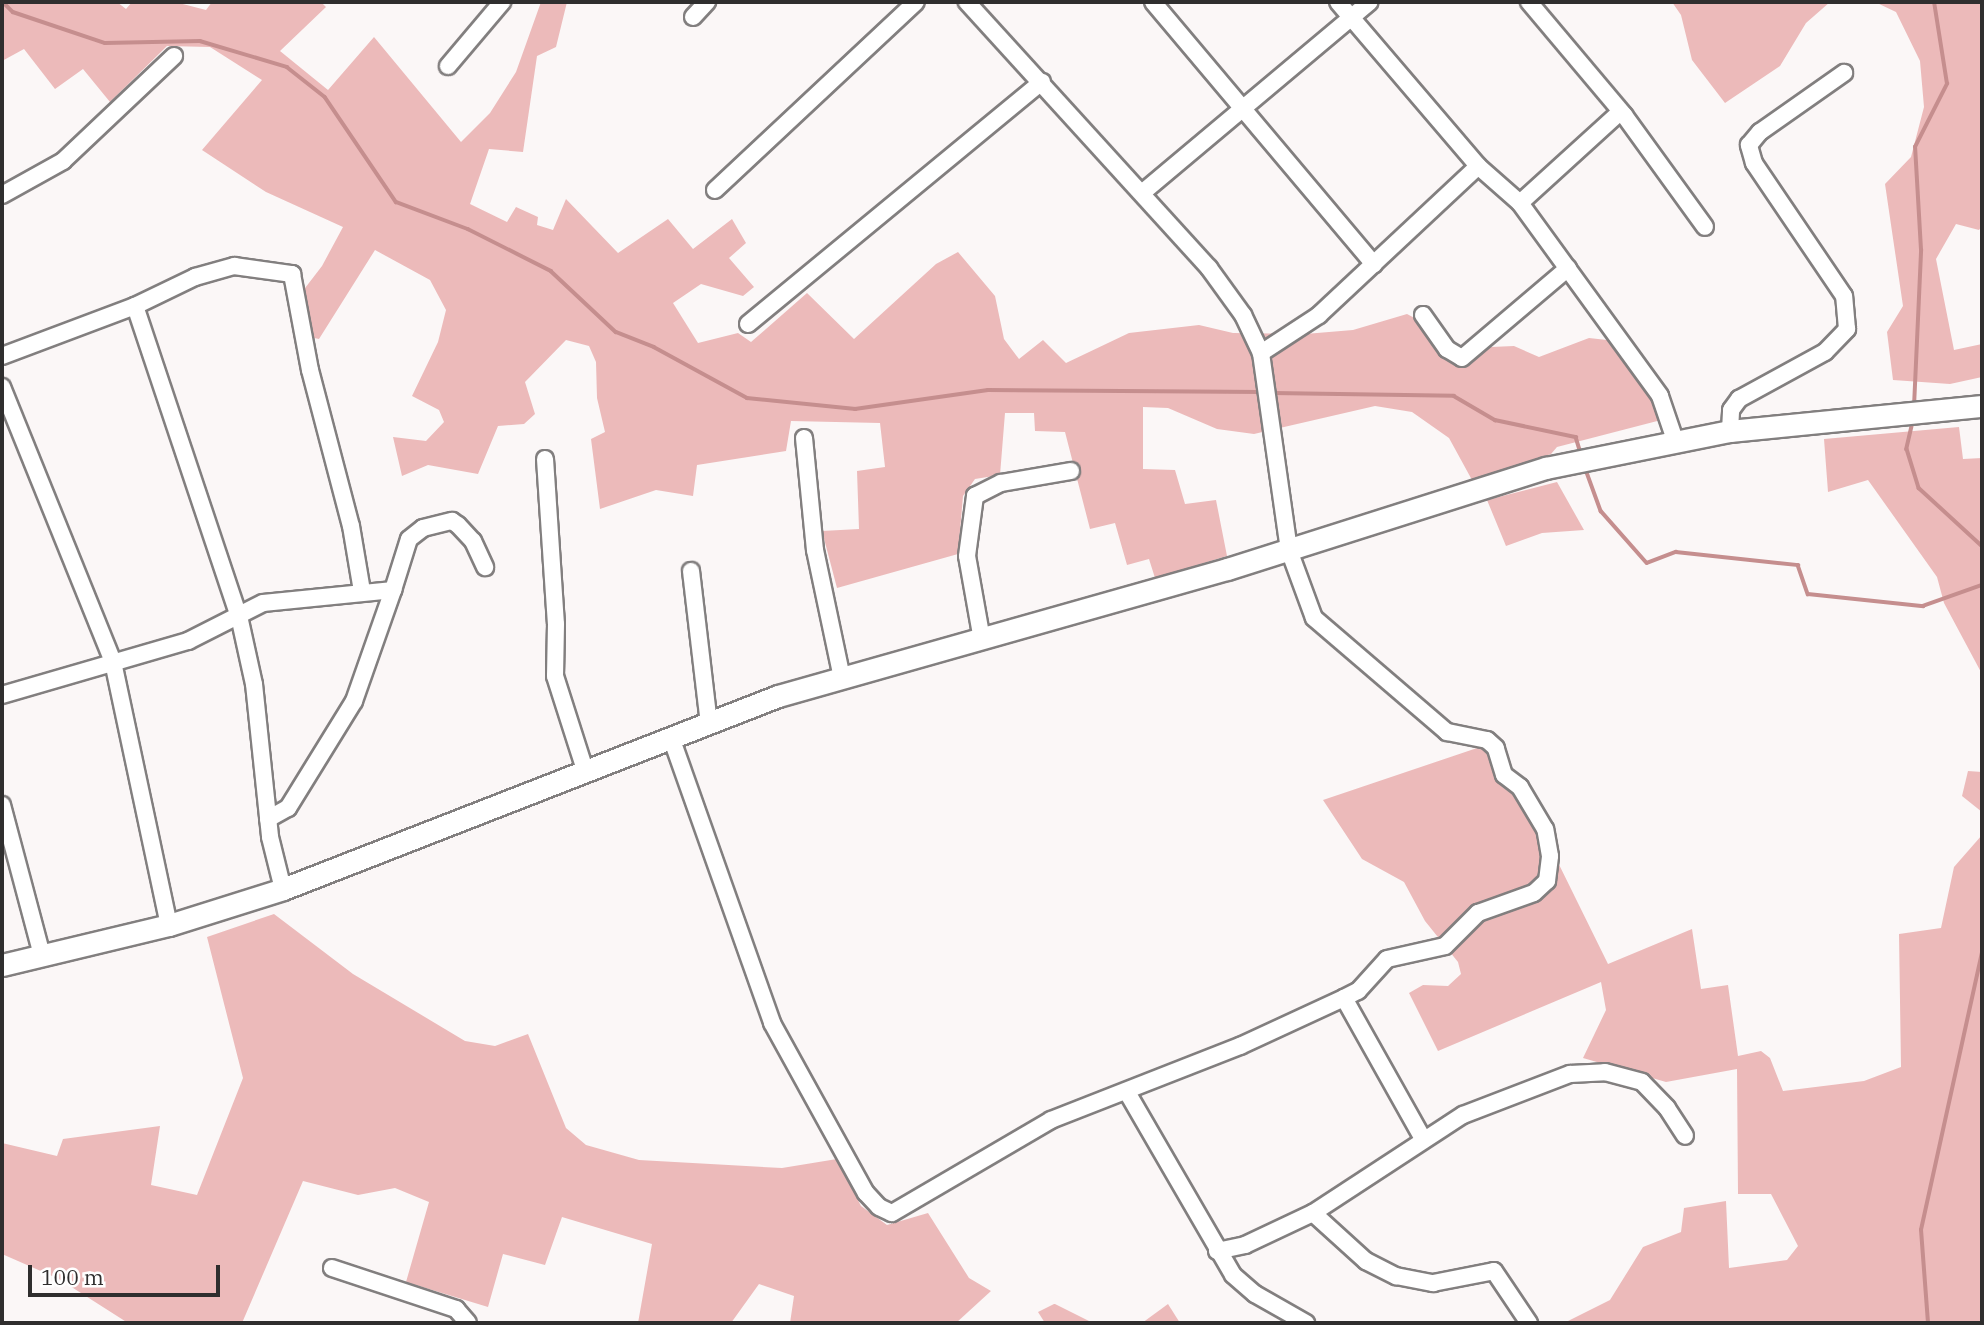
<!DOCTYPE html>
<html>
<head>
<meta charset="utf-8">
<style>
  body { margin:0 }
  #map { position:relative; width:1984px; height:1325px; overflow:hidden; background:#fbf7f7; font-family:"IBM Plex Serif",serif }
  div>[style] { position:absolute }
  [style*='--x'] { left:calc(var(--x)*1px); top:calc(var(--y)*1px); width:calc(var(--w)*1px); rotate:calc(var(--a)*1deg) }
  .green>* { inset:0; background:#ecbaba }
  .stream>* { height:3.5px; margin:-1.75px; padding:0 1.75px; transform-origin:1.75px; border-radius:1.75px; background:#c58e8e }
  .roads { filter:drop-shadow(2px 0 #827f7f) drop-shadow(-2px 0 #827f7f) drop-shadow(0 2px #827f7f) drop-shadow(0 -2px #827f7f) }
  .street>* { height:16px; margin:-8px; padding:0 8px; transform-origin:8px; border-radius:8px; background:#fff }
  .secondary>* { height:21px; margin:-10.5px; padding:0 10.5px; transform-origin:10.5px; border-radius:10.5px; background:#fff }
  span { translate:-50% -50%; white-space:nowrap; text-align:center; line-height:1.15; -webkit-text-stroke:6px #fff; paint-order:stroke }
  .frame { position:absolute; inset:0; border:4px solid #2f2e2e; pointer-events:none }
  .scale { position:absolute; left:28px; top:1265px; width:192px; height:32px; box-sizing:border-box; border:4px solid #2f2e2e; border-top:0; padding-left:9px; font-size:21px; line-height:24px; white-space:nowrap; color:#2f2e2e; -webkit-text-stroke:5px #fff; paint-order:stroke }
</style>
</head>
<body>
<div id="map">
  <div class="green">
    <i style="clip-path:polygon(2px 2px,117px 2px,126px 9px,132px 2px,175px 2px,206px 10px,212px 2px,321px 2px,326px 7px,280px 51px,328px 90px,374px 37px,461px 142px,490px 113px,516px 72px,541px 2px,567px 2px,556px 47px,537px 56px,523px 152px,489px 149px,470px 204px,507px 222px,516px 207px,538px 217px,537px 225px,553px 230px,566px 199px,618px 253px,668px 219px,693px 249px,732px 219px,746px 243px,729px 258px,754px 287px,743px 296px,701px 284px,673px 303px,698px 343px,738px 333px,751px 342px,807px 293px,854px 339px,936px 264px,958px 252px,995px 296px,1004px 339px,1019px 359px,1043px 340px,1066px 363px,1129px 333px,1199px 325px,1233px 333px,1305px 334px,1353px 330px,1407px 314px,1422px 322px,1437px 351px,1455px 366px,1491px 347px,1514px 346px,1539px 357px,1589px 338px,1607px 340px,1665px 419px,1557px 447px,1551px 454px,1472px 480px,1449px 438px,1412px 412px,1375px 406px,1254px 434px,1217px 429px,1168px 408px,1143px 407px,1143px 469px,1175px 470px,1185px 504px,1216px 500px,1227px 556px,1155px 578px,1149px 559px,1127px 565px,1115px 523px,1090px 529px,1065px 432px,1035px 431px,1034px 413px,1005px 413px,1000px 475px,975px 479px,963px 496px,958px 554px,837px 588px,822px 531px,859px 529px,857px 471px,885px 467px,880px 423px,791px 421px,786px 451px,697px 465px,693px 496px,656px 490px,600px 509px,591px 439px,605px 432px,597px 398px,596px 362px,589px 346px,566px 340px,525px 382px,535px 414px,524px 424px,498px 426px,478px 474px,428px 465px,402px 476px,393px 437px,426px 441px,444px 422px,439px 410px,412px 396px,438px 342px,446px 310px,430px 280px,375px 250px,319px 339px,300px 335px,292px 305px,322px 266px,343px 227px,266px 192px,202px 150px,262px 80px,210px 47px,167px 46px,110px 102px,83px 69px,55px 89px,24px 49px,2px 61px)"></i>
    <i style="clip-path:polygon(1672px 2px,1830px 2px,1806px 23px,1780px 66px,1725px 103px,1692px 60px,1681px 15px)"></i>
    <i style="clip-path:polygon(1875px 2px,1982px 2px,1982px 226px,1979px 230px,1956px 224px,1936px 259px,1954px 350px,1982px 344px,1982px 377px,1950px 384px,1893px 380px,1887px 332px,1903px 306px,1885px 184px,1911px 157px,1924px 107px,1920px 61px,1896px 12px)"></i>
    <i style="clip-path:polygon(1959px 427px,1963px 459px,1982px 458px,1982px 674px,1944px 603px,1937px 577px,1868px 480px,1828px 492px,1824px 439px)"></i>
    <i style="clip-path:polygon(1557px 482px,1584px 530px,1542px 533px,1506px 546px,1487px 500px)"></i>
    <i style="clip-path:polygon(1486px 745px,1504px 753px,1608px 964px,1692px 929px,1701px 989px,1728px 985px,1738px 1056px,1761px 1051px,1770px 1058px,1783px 1091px,1864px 1081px,1901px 1067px,1899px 934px,1941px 928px,1954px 867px,1982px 835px,1982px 1323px,1564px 1323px,1610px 1300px,1643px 1247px,1681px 1232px,1684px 1208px,1726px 1201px,1729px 1268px,1787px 1260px,1798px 1246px,1771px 1194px,1738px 1194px,1737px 1069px,1666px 1082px,1583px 1058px,1606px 1010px,1601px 982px,1438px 1051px,1409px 993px,1423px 985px,1448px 986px,1461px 974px,1458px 962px,1425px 921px,1404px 882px,1362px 859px,1323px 800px)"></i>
    <i style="clip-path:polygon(1968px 771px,1982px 772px,1982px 812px,1962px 796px)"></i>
    <i style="clip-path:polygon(274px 914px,353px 974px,465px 1041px,495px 1046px,528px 1034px,566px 1128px,586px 1145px,639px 1160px,782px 1168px,837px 1159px,861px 1206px,887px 1225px,928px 1213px,969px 1278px,991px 1291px,956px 1323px,790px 1323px,794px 1296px,759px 1284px,731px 1323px,638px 1323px,652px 1244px,562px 1217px,545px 1265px,503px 1254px,488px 1307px,406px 1282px,429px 1202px,395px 1188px,358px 1195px,303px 1181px,242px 1323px,128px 1323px,59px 1279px,2px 1254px,2px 1143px,57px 1156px,63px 1139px,160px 1126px,151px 1185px,197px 1195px,243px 1078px,207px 937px)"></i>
    <i style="clip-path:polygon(1054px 1304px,1055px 1304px,1093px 1323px,1045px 1323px,1038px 1312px)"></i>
    <i style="clip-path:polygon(1168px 1304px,1180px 1323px,1142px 1323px)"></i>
  </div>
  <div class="stream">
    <i style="--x:3;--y:2;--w:14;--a:45"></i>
    <i style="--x:13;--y:12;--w:97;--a:18.6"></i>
    <i style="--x:105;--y:43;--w:95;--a:-1.2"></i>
    <i style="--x:200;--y:41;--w:91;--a:16.6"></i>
    <i style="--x:287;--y:67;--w:48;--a:38.3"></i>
    <i style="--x:325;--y:97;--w:127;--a:55.9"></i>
    <i style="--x:396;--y:202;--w:77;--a:20.6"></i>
    <i style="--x:468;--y:229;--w:93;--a:26.8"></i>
    <i style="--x:551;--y:271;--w:89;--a:43.2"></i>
    <i style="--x:616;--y:332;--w:41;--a:21.5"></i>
    <i style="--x:654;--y:347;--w:106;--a:28.7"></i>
    <i style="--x:747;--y:398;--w:109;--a:5.8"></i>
    <i style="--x:855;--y:409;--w:134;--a:-8.1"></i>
    <i style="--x:988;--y:390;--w:274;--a:0.4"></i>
    <i style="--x:1273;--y:393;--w:181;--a:0.9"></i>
    <i style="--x:1454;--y:396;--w:48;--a:30.3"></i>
    <i style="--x:1495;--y:420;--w:83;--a:11.9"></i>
    <i style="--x:1576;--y:437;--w:17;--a:73"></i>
    <i style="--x:1914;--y:407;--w:157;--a:-87.4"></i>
    <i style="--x:1921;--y:250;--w:103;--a:-93.3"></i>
    <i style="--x:1915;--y:147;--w:71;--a:-63.1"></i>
    <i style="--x:1947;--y:84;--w:83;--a:-99"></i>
    <i style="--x:1913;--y:422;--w:28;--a:103"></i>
    <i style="--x:1907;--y:449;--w:41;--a:72.9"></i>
    <i style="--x:1919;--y:488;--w:86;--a:42.6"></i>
    <i style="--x:1585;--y:467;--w:47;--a:70"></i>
    <i style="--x:1601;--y:511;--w:69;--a:48.5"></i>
    <i style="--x:1647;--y:563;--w:31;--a:-21"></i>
    <i style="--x:1676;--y:552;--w:123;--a:6.1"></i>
    <i style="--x:1798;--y:565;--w:31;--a:71"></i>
    <i style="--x:1808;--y:594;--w:116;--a:6"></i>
    <i style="--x:1923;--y:606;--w:63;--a:-19.6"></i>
    <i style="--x:1928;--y:1323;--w:93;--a:-94.3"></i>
    <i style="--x:1921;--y:1230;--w:284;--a:-77.6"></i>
  </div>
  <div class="roads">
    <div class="street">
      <i style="--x:1153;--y:2;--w:343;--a:49.9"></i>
      <i style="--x:1338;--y:2;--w:216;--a:49.5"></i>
      <i style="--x:1478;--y:166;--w:56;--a:41.4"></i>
      <i style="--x:1520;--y:203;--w:238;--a:54"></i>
      <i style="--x:1660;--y:396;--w:46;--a:71.2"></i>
      <i style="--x:1529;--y:2;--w:148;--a:49.9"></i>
      <i style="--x:1624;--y:115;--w:138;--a:54.1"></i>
      <i style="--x:693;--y:17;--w:21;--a:-47"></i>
      <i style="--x:448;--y:66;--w:84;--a:-49.8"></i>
      <i style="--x:715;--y:190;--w:275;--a:-43.1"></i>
      <i style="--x:1142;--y:193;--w:297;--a:-40"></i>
      <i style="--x:2;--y:195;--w:70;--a:-29.1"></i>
      <i style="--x:63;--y:161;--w:153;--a:-43.4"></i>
      <i style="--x:1520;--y:203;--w:134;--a:-42.3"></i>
      <i style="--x:135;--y:306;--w:327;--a:71.5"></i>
      <i style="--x:239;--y:616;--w:70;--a:77.6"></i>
      <i style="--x:254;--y:684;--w:154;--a:84"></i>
      <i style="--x:270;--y:837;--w:54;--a:76"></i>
      <i style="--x:1423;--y:315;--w:42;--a:54.8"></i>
      <i style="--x:1447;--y:349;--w:17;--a:31"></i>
      <i style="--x:1462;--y:358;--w:139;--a:-40.3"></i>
      <i style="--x:748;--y:324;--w:381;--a:-39.5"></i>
      <i style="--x:1261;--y:353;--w:69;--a:-33.2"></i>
      <i style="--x:1319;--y:315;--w:218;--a:-43.1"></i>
      <i style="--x:2;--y:356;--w:142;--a:-20.6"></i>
      <i style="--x:135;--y:306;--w:67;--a:-25.8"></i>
      <i style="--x:195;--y:277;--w:41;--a:-15.8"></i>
      <i style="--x:234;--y:266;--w:59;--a:7.9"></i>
      <i style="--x:292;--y:274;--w:98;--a:79.4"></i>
      <i style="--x:310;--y:370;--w:161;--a:75.3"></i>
      <i style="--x:351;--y:526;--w:66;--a:80.4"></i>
      <i style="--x:2;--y:387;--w:297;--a:68"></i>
      <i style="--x:113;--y:662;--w:269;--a:78"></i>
      <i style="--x:1730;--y:431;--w:21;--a:-87"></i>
      <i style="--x:1731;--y:410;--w:14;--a:-54"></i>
      <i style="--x:1739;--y:399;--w:98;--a:-28.7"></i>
      <i style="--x:1825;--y:352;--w:32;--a:-46"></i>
      <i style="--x:1847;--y:329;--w:33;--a:-95"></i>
      <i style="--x:1844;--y:296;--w:161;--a:-124.1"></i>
      <i style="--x:1754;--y:163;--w:19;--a:-106"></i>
      <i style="--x:1749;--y:145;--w:17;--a:-50"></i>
      <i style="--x:1760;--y:132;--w:103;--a:-35.1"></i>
      <i style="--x:804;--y:438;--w:113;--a:84.4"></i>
      <i style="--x:815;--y:550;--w:131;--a:78.1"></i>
      <i style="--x:545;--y:459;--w:165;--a:86.2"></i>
      <i style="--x:556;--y:624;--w:52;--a:91.1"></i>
      <i style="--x:555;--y:676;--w:102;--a:72.3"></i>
      <i style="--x:691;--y:571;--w:154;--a:83.3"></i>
      <i style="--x:982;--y:640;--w:85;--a:-100.1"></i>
      <i style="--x:967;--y:556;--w:61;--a:-82.4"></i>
      <i style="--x:975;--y:496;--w:29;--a:-27"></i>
      <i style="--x:1001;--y:483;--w:71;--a:-9.7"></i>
      <i style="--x:2;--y:695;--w:194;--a:-16.2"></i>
      <i style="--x:188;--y:641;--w:84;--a:-26.9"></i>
      <i style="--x:263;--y:603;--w:131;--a:-5.7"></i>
      <i style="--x:393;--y:590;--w:53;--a:-72.6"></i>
      <i style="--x:409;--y:539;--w:18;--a:-38"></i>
      <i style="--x:423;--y:528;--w:30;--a:-14"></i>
      <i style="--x:452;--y:521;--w:7;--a:34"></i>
      <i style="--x:458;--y:525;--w:22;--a:47"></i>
      <i style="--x:473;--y:541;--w:29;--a:65"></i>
      <i style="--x:672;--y:740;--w:300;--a:70.5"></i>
      <i style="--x:772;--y:1023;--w:194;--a:61.1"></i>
      <i style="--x:866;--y:1193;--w:19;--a:47"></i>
      <i style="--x:879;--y:1207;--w:14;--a:25"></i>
      <i style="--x:892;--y:1213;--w:184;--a:-30.3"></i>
      <i style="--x:1051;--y:1120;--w:203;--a:-21.4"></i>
      <i style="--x:1240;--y:1046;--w:115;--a:-24.8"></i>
      <i style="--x:1344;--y:998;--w:16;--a:-27"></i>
      <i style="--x:1358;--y:991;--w:43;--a:-47.8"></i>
      <i style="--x:1387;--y:959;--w:59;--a:-12.6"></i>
      <i style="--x:1445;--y:946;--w:47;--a:-45"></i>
      <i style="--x:1478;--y:913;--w:59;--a:-19.7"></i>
      <i style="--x:1534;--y:893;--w:18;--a:-43"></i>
      <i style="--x:1547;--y:881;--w:25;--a:-83"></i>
      <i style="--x:1550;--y:856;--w:27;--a:-100"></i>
      <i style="--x:1545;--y:829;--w:49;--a:-120.8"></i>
      <i style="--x:1520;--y:787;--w:20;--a:-143"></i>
      <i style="--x:1504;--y:775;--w:28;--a:-107"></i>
      <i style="--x:1496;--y:748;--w:12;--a:-138"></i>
      <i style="--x:1487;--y:740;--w:41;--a:-168.7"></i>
      <i style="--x:1447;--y:732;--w:175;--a:-139.4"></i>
      <i style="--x:1314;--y:618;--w:72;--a:-110.2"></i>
      <i style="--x:1289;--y:550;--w:199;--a:-98.1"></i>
      <i style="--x:1261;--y:353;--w:42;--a:-115.3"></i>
      <i style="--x:1243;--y:315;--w:58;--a:-125.9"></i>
      <i style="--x:1209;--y:268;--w:360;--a:-132.3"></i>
      <i style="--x:2;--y:805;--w:155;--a:75.1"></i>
      <i style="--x:268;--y:819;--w:23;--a:-29"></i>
      <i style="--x:288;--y:808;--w:126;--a:-58.3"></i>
      <i style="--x:354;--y:701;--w:118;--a:-70.6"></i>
      <i style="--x:1344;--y:998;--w:162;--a:60.7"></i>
      <i style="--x:1127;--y:1092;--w:211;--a:59.9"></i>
      <i style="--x:1233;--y:1275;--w:29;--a:41"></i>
      <i style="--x:1255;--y:1294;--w:59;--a:29.6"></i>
      <i style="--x:1313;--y:1213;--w:72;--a:42.2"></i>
      <i style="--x:1366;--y:1261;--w:34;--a:27"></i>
      <i style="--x:1396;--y:1276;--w:38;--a:11"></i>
      <i style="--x:1433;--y:1283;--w:62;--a:-11.1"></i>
      <i style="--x:1494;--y:1271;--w:63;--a:56.1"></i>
      <i style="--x:1217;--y:1251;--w:29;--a:-12"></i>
      <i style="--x:1245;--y:1245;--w:75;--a:-25.2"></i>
      <i style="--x:1313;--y:1213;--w:179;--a:-33.2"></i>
      <i style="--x:1463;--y:1115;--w:115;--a:-21"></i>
      <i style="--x:1570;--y:1074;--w:35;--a:-3"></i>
      <i style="--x:1605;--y:1072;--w:38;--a:15"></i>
      <i style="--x:1642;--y:1082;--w:36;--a:46"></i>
      <i style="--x:1667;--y:1108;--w:33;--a:57"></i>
      <i style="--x:332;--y:1268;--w:131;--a:18.3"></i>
      <i style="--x:456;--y:1309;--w:18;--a:49"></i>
    </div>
    <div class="secondary">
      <i style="--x:2;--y:965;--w:172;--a:-13.5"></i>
      <i style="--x:169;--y:925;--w:120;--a:-17.5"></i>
      <i style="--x:283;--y:889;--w:531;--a:-21.3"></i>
      <i style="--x:778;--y:696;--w:467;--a:-15.8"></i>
      <i style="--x:1227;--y:569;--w:335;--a:-17.6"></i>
      <i style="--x:1546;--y:468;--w:188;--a:-11.4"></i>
      <i style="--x:1730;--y:431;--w:253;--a:-5.7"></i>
    </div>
  </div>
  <div class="frame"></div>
  <div class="scale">100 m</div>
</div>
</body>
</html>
